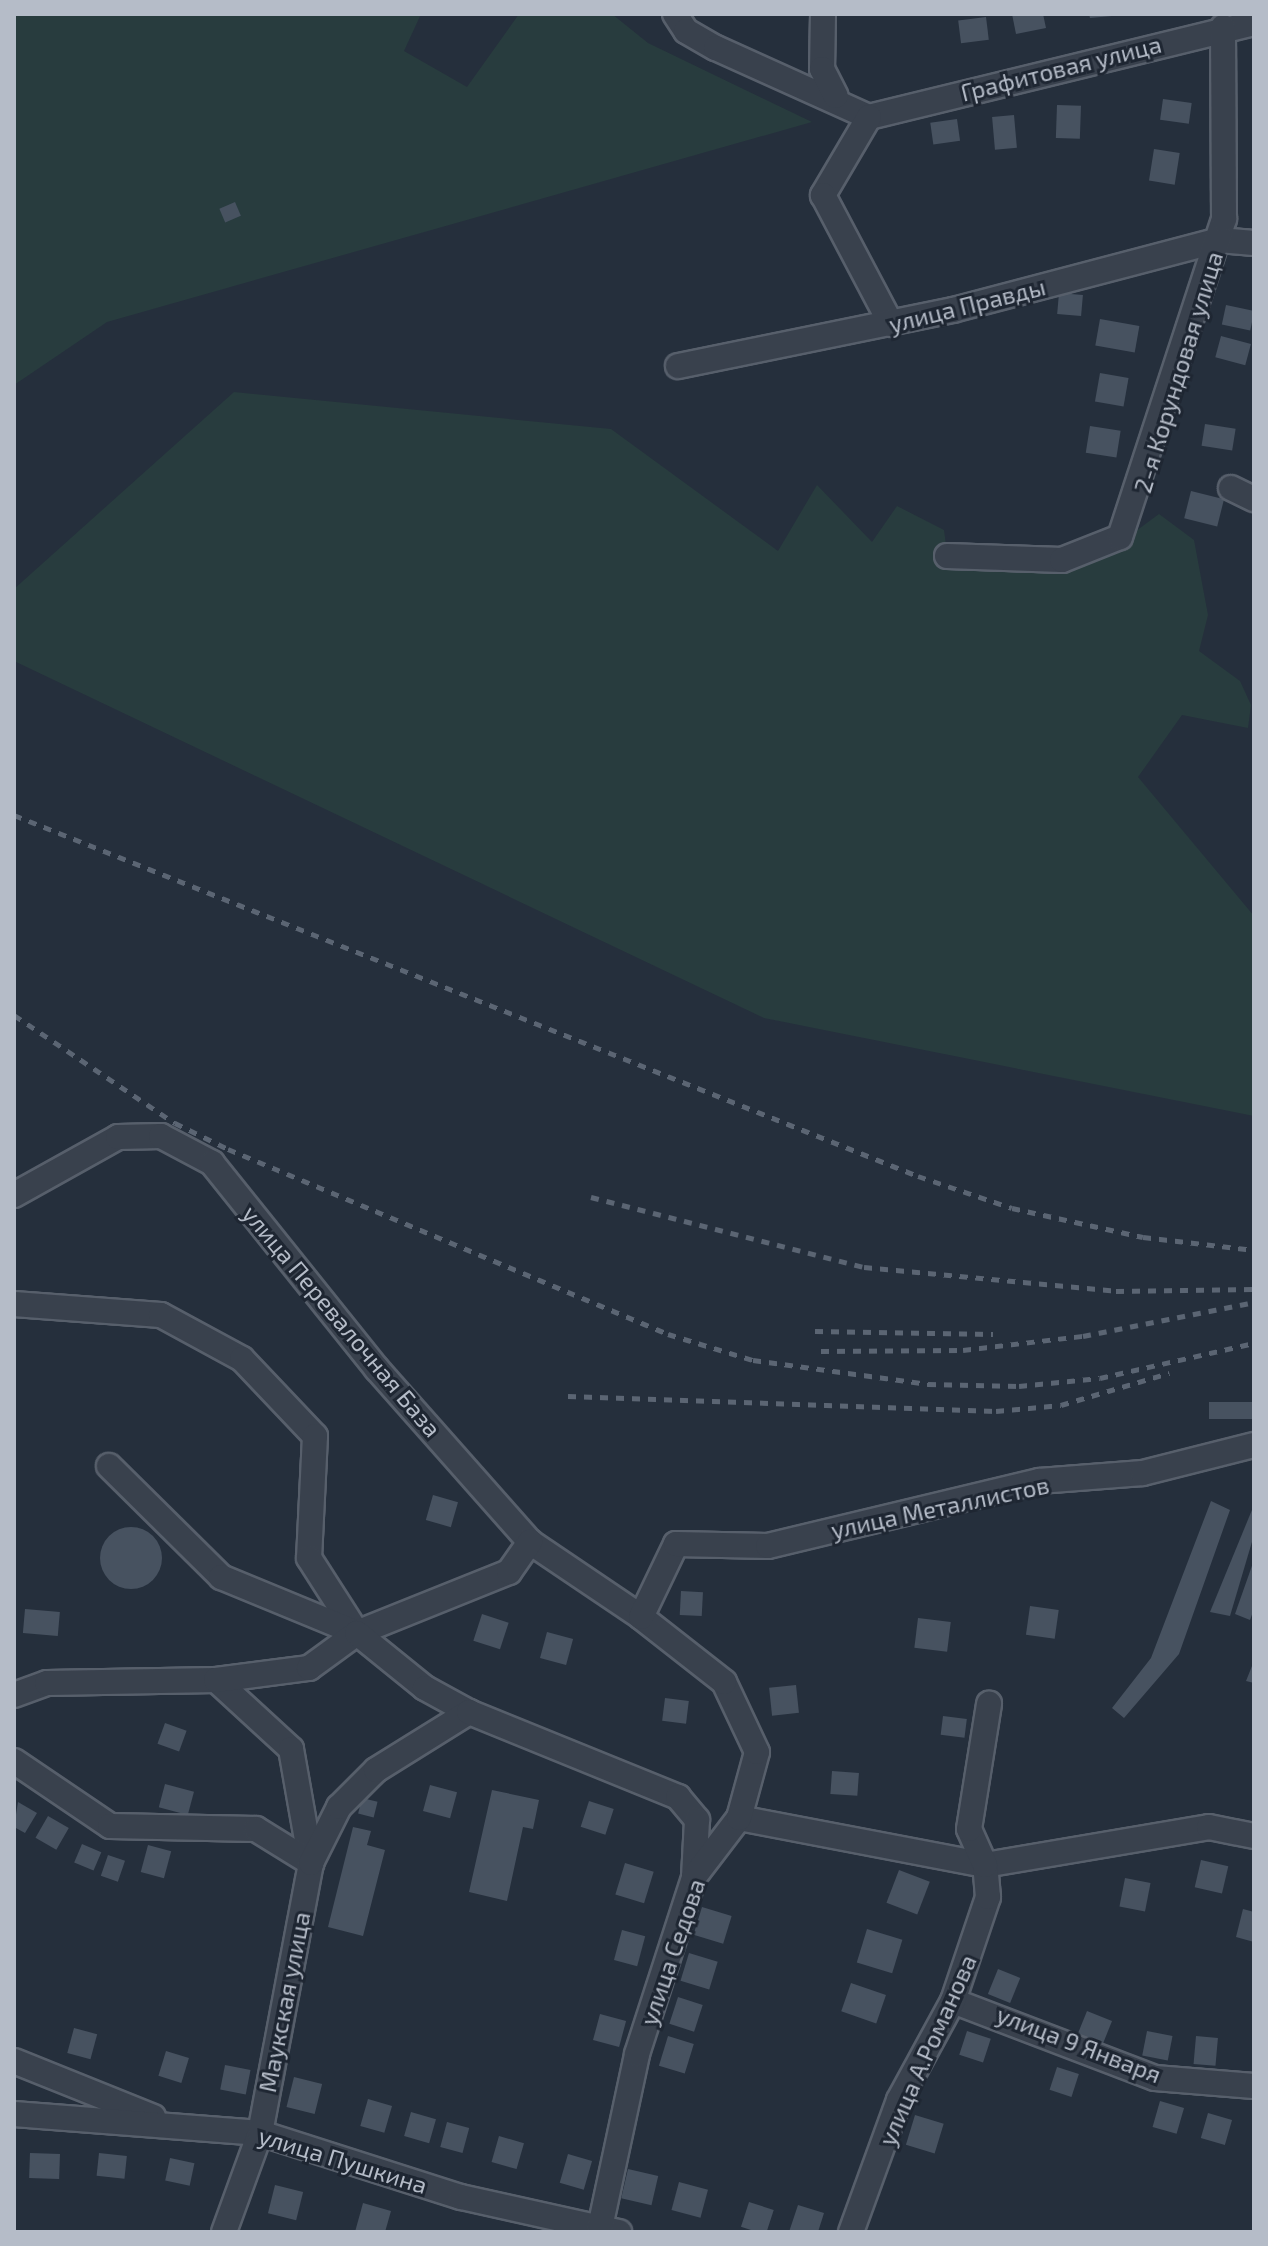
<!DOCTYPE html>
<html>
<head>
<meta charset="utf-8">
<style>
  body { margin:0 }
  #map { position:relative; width:1268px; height:2246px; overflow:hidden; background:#252f3c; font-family:"Exo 2",sans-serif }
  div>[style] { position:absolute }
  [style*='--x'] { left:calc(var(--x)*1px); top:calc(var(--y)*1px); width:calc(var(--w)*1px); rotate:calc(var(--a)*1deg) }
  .green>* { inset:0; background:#283c3e }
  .building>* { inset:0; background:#475260; transform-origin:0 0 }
  .round { border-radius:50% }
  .roads { filter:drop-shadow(2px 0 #575f6b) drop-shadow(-2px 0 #575f6b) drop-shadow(0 2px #575f6b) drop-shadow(0 -2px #575f6b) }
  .minor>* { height:24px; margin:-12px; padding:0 12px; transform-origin:12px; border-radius:12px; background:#39414d }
  .rail>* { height:5px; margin-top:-2.5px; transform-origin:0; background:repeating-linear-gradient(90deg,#5b6573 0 8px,transparent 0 16px) }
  span { translate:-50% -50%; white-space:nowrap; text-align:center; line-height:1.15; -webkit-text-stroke:6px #1e2632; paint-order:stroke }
  .street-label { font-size:24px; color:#b5bcc8 }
  .frame { position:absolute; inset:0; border:16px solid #b5bcc8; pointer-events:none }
</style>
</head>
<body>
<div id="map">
  <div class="green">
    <i style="clip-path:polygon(14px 14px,421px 14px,404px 51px,467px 87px,519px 14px,612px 14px,648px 43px,812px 122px,107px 322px,14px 385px)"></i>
    <i style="clip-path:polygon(234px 392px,611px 429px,778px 551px,817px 485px,872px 542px,897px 506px,944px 530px,949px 568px,1098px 559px,1159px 514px,1194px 540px,1208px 615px,1199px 651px,1240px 681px,1251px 705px,1248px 728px,1182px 715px,1138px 777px,1254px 916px,1254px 1116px,764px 1018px,14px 661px,14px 589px)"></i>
  </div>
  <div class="building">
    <i style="clip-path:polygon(1012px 14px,1043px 14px,1046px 28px,1016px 34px)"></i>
    <i style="clip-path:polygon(1089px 14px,1112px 14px,1112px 16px,1090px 18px)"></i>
    <i style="left:986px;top:17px;width:23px;height:28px;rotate:83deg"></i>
    <i style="left:1163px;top:99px;width:29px;height:21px;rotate:8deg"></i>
    <i style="left:1057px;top:105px;width:24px;height:33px;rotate:2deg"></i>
    <i style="left:1014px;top:115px;width:33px;height:22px;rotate:85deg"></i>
    <i style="left:957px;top:119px;width:22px;height:27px;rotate:82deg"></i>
    <i style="left:1154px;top:149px;width:26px;height:32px;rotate:9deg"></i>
    <i style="left:235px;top:202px;width:15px;height:17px;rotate:67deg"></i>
    <i style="left:1059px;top:293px;width:24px;height:21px;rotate:5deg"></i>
    <i style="left:1226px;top:305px;width:29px;height:20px;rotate:12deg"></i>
    <i style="left:1100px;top:319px;width:40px;height:27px;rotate:10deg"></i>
    <i style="left:1221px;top:336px;width:31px;height:22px;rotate:15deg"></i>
    <i style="left:1100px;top:373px;width:29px;height:29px;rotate:10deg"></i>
    <i style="left:1205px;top:424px;width:31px;height:22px;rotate:9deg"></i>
    <i style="left:1090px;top:426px;width:31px;height:27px;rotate:9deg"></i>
    <i style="left:1191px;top:491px;width:34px;height:28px;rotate:14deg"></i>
    <i style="left:1254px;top:1402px;width:17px;height:45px;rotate:90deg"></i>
    <i style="left:433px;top:1495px;width:26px;height:26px;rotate:16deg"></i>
    <i style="clip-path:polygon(1211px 1501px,1230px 1510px,1179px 1654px,1124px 1718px,1112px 1708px,1151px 1658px)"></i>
    <i style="clip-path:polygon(1254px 1505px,1254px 1535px,1230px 1616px,1210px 1612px)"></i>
    <i class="round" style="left:100px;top:1527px;width:62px;height:62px"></i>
    <i style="clip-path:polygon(1254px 1560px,1254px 1609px,1250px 1620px,1235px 1614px)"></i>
    <i style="left:681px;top:1591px;width:22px;height:24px;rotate:3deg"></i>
    <i style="left:1030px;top:1606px;width:29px;height:29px;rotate:8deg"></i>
    <i style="left:25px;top:1609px;width:35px;height:24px;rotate:5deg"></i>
    <i style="left:482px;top:1614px;width:28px;height:28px;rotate:18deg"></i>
    <i style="left:918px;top:1618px;width:33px;height:30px;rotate:7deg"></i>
    <i style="left:547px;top:1632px;width:27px;height:27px;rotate:15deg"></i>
    <i style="clip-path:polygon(1254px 1661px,1254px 1683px,1246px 1681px)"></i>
    <i style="left:796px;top:1685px;width:28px;height:27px;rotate:84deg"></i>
    <i style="left:665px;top:1698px;width:24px;height:23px;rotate:7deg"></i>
    <i style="left:943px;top:1716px;width:24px;height:19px;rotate:7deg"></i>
    <i style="left:165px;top:1723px;width:23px;height:22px;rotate:20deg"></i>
    <i style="left:832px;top:1771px;width:27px;height:23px;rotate:4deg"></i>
    <i style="left:165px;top:1784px;width:30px;height:24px;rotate:15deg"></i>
    <i style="left:430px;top:1785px;width:28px;height:27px;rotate:15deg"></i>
    <i style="clip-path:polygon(492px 1790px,539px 1800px,533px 1829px,523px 1827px,507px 1901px,469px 1892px)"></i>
    <i style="left:362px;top:1798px;width:16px;height:16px;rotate:14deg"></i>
    <i style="left:589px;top:1801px;width:26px;height:27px;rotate:18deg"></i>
    <i style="clip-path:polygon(18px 1802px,37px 1813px,25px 1833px,14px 1827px)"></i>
    <i style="left:48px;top:1816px;width:24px;height:25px;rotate:30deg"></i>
    <i style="clip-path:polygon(353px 1827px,371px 1831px,367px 1845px,385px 1850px,363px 1936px,328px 1927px)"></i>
    <i style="left:82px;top:1844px;width:21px;height:20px;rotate:23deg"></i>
    <i style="left:148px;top:1845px;width:24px;height:28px;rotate:15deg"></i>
    <i style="left:108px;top:1855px;width:18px;height:22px;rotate:19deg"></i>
    <i style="left:1201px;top:1860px;width:28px;height:28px;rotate:13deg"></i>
    <i style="left:625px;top:1863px;width:30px;height:33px;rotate:17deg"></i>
    <i style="left:899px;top:1870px;width:33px;height:35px;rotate:21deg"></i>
    <i style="left:1125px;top:1878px;width:26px;height:29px;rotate:11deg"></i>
    <i style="left:702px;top:1907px;width:31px;height:29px;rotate:17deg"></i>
    <i style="clip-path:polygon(1243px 1909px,1254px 1912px,1254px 1942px,1236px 1937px)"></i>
    <i style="left:867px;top:1929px;width:37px;height:35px;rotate:17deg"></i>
    <i style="left:622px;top:1930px;width:24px;height:31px;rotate:15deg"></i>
    <i style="left:689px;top:1953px;width:30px;height:29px;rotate:17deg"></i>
    <i style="left:998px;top:1969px;width:24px;height:27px;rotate:22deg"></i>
    <i style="left:851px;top:1983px;width:37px;height:30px;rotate:19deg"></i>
    <i style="left:678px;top:1997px;width:26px;height:28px;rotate:18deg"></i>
    <i style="left:1087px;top:2011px;width:27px;height:25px;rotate:22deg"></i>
    <i style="left:600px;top:2014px;width:27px;height:27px;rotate:15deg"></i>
    <i style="left:74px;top:2028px;width:24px;height:26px;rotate:15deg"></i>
    <i style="left:967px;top:2031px;width:25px;height:25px;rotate:18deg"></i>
    <i style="left:1147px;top:2031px;width:26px;height:25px;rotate:11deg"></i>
    <i style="left:668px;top:2036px;width:27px;height:31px;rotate:17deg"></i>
    <i style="left:1196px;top:2036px;width:22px;height:28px;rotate:5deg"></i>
    <i style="left:166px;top:2051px;width:24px;height:26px;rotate:17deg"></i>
    <i style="left:225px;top:2065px;width:26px;height:25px;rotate:11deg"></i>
    <i style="left:1057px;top:2067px;width:23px;height:24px;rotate:18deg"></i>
    <i style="left:294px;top:2077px;width:29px;height:31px;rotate:14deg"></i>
    <i style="left:368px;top:2099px;width:25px;height:28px;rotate:16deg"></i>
    <i style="left:1160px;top:2101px;width:25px;height:27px;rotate:16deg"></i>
    <i style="left:411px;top:2112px;width:26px;height:25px;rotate:16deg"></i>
    <i style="left:1208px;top:2113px;width:25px;height:26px;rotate:16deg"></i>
    <i style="left:915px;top:2115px;width:30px;height:31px;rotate:17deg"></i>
    <i style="left:447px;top:2122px;width:23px;height:26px;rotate:15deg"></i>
    <i style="left:499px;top:2136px;width:26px;height:27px;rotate:16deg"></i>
    <i style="left:30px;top:2153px;width:30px;height:25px;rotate:2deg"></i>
    <i style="left:99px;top:2153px;width:28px;height:23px;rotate:6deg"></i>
    <i style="left:568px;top:2154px;width:25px;height:30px;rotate:16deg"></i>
    <i style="left:170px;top:2158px;width:25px;height:23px;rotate:12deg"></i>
    <i style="left:628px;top:2169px;width:31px;height:30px;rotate:13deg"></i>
    <i style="left:679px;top:2182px;width:30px;height:29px;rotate:15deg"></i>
    <i style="left:275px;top:2185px;width:29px;height:29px;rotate:14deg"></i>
    <i style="left:749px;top:2202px;width:26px;height:26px;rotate:18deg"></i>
    <i style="clip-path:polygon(363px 2203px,391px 2211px,385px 2232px,355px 2232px)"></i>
    <i style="clip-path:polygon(798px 2205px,824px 2213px,818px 2232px,789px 2232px)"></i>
  </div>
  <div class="roads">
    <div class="minor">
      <i style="--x:675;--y:14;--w:20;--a:57"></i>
      <i style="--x:686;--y:31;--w:34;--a:30"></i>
      <i style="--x:716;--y:48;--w:168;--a:24.3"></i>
      <i style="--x:823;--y:14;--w:55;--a:91"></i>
      <i style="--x:822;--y:69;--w:30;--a:63"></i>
      <i style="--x:869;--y:117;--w:396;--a:-13.7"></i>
      <i style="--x:869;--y:117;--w:91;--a:120.5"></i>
      <i style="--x:823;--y:195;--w:146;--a:62.2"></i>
      <i style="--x:678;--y:366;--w:281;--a:-11.5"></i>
      <i style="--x:953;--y:310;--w:275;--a:-14.7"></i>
      <i style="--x:1219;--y:240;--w:35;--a:5"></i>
      <i style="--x:1231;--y:488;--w:25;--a:26"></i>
      <i style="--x:947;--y:556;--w:115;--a:2"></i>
      <i style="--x:1062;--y:560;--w:62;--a:-21.6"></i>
      <i style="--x:1120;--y:537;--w:335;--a:-71.9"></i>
      <i style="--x:1224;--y:219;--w:192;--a:-90.3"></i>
      <i style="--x:14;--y:1195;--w:119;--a:-29.1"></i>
      <i style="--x:118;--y:1137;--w:43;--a:-1.3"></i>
      <i style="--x:161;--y:1136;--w:58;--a:27.9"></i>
      <i style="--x:212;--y:1163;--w:264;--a:51.3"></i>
      <i style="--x:377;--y:1369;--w:231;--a:48.5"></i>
      <i style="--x:530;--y:1542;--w:134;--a:34"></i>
      <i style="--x:14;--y:1304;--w:147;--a:4.3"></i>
      <i style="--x:161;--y:1315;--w:92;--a:28.5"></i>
      <i style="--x:242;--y:1359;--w:106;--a:46.5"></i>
      <i style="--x:315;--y:1436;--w:122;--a:92.8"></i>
      <i style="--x:309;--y:1558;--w:89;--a:57.4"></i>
      <i style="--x:109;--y:1466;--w:158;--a:44.7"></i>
      <i style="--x:221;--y:1577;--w:147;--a:22.4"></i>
      <i style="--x:357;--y:1633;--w:164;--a:-21.9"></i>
      <i style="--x:509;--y:1572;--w:37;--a:-55"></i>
      <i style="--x:216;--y:1680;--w:102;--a:42.6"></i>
      <i style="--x:291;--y:1749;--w:116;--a:80"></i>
      <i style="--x:14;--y:1695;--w:35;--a:-20"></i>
      <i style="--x:47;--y:1683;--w:169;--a:-1"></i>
      <i style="--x:216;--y:1680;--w:94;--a:-7.4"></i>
      <i style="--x:309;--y:1668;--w:59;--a:-36.1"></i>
      <i style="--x:357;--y:1633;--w:87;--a:39"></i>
      <i style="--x:425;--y:1688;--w:50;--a:28.6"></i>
      <i style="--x:14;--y:1761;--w:116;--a:34.1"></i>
      <i style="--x:110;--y:1826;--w:146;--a:1.2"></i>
      <i style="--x:256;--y:1829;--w:65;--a:31.7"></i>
      <i style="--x:739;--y:1818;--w:250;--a:10.8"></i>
      <i style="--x:985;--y:1865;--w:227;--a:-9.6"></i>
      <i style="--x:1209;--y:1827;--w:46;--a:11.3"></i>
      <i style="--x:953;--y:2001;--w:216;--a:20.9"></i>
      <i style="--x:1155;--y:2078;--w:99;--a:4.6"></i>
      <i style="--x:14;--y:2061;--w:150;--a:21.9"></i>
      <i style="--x:14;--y:2114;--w:247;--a:4.4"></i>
      <i style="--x:260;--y:2133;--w:211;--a:17.7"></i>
      <i style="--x:461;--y:2197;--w:162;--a:12.5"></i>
      <i style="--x:224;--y:2232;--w:105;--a:-70"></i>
      <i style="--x:260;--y:2133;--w:275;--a:-79.3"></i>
      <i style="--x:311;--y:1863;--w:63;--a:-63.4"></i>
      <i style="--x:339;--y:1807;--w:52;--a:-45"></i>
      <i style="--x:376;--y:1770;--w:110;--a:-31.9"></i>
      <i style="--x:469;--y:1712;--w:226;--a:22.1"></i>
      <i style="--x:678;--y:1797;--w:30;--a:50"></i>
      <i style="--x:697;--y:1820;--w:57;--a:93"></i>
      <i style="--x:599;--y:2232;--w:182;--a:-77.9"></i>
      <i style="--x:637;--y:2054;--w:186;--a:-72.1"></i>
      <i style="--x:694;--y:1877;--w:74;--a:-52.7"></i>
      <i style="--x:739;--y:1818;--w:68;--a:-74.7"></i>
      <i style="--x:757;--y:1752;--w:77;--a:-115.2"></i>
      <i style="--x:724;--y:1682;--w:105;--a:-141.9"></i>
      <i style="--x:641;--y:1617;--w:81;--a:-64.4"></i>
      <i style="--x:676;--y:1544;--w:92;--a:1.2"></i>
      <i style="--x:768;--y:1546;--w:279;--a:-13.5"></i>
      <i style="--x:1039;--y:1481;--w:104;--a:-4.4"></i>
      <i style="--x:1143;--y:1473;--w:114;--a:-14.2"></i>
      <i style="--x:851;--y:2232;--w:140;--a:-70"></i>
      <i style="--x:899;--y:2100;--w:113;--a:-61.4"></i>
      <i style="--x:953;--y:2001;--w:110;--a:-71.4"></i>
      <i style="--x:988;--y:1897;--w:32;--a:-95"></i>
      <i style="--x:985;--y:1865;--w:39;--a:-114"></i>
      <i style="--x:969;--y:1829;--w:127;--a:-80.9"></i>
    </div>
  </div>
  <div class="rail">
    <i style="--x:14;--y:815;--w:973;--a:21.77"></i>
    <i style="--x:918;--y:1176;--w:99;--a:18.8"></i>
    <i style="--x:1012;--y:1208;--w:134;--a:12.5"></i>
    <i style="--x:1143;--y:1237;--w:112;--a:6.7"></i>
    <i style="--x:14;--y:1015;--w:194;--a:33.9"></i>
    <i style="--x:175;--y:1123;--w:59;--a:26.1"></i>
    <i style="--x:228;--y:1149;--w:477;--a:22.8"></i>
    <i style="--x:668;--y:1334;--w:89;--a:17"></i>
    <i style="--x:753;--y:1360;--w:177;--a:7.8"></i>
    <i style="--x:928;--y:1384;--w:91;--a:1.3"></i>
    <i style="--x:1019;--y:1386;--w:81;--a:-5.6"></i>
    <i style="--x:1100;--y:1378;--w:158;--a:-12.8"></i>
    <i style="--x:591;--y:1197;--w:282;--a:14.4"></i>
    <i style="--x:864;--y:1267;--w:253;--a:5.4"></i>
    <i style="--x:1116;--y:1291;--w:138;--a:-0.8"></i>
    <i style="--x:815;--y:1331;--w:178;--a:1"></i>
    <i style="--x:821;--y:1351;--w:142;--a:-0.4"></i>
    <i style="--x:963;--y:1350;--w:121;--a:-6.7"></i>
    <i style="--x:1083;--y:1336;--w:174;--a:-11.2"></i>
    <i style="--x:568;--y:1396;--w:428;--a:2"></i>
    <i style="--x:996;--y:1411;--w:65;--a:-5.3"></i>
    <i style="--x:1061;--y:1405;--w:113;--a:-16.5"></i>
  </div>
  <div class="street-label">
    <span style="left:1061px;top:68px;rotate:-14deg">Графитовая улица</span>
    <span style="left:967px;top:305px;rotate:-14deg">улица Правды</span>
    <span style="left:1178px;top:372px;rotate:-73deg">2-я Корундовая улица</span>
    <span style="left:342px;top:1321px;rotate:50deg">улица Перевалочная База</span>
    <span style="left:940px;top:1507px;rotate:-12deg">улица Металлистов</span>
    <span style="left:672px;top:1952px;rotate:-71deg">улица Седова</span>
    <span style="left:284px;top:2002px;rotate:-79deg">Маукская улица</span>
    <span style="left:1079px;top:2044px;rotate:21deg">улица 9 Января</span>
    <span style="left:927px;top:2050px;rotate:-66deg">улица А.Романова</span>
    <span style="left:343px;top:2160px;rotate:17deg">улица Пушкина</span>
  </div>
  <div class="frame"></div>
</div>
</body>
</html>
